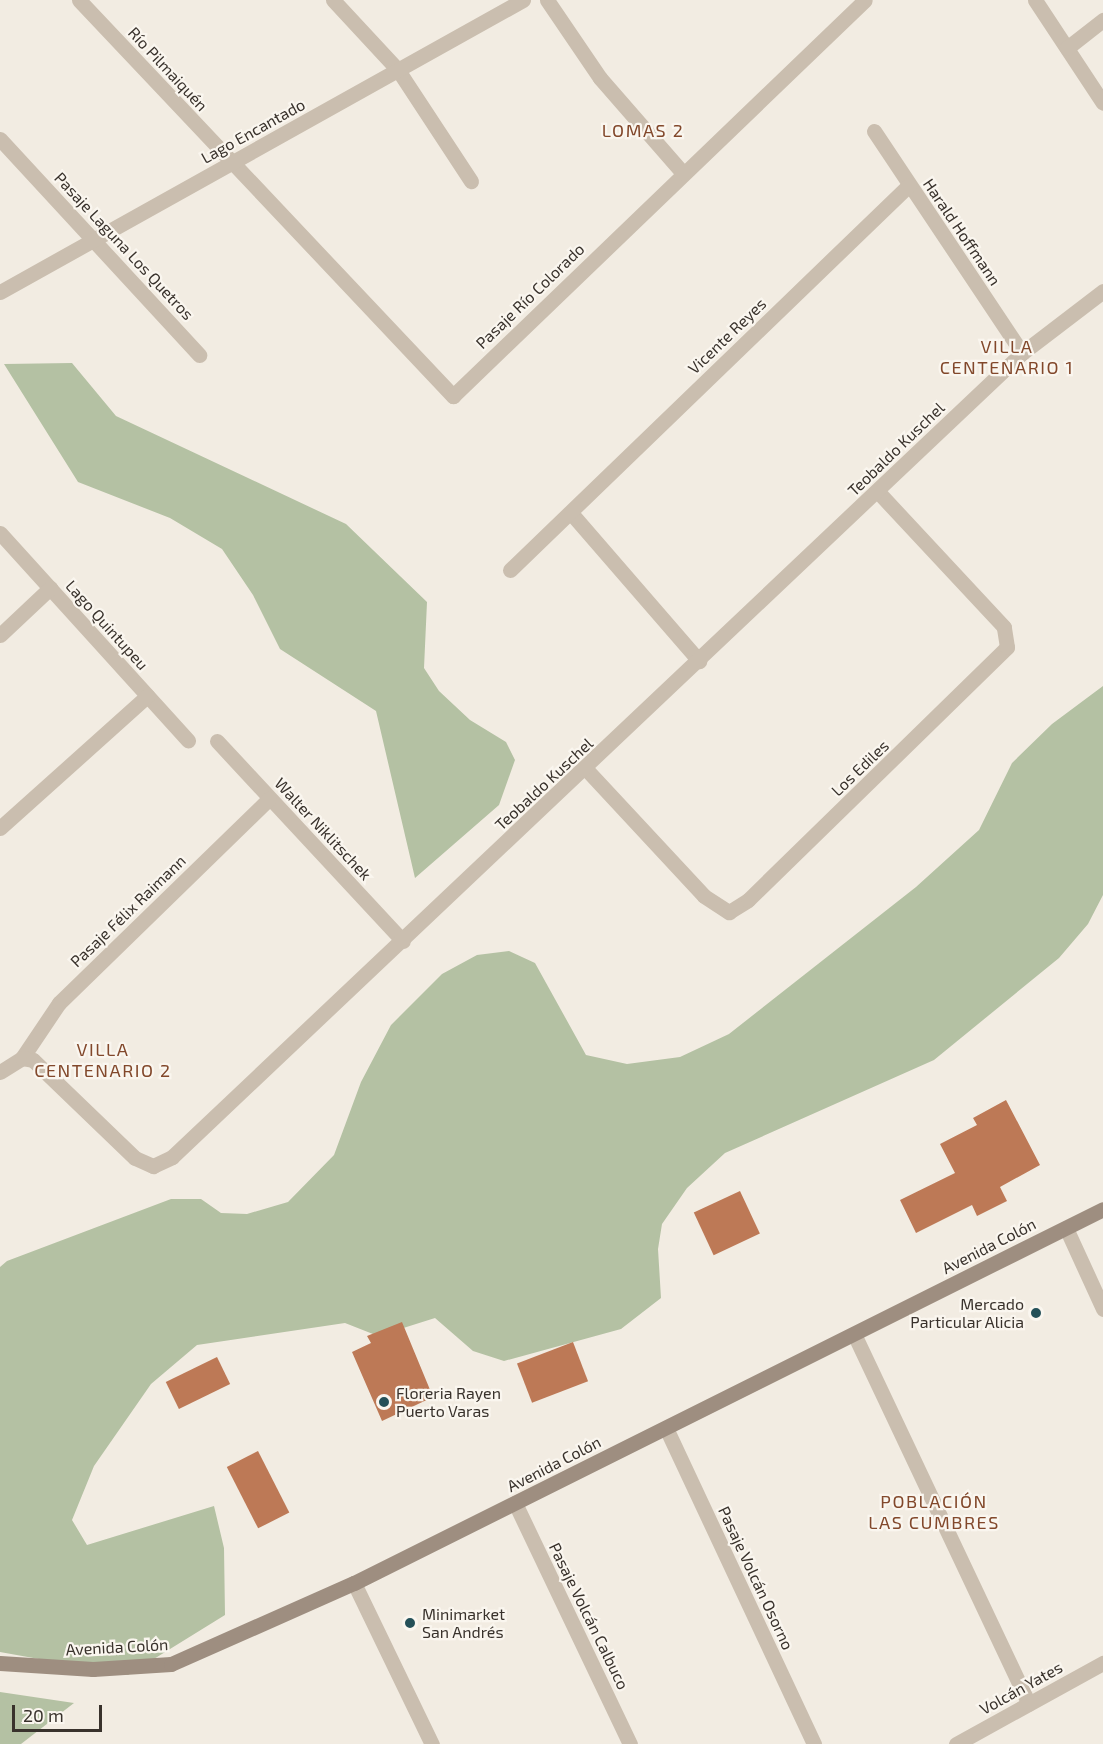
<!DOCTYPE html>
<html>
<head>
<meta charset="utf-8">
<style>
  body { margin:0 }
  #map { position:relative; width:1103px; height:1744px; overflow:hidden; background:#f2ece2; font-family:"Exo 2",sans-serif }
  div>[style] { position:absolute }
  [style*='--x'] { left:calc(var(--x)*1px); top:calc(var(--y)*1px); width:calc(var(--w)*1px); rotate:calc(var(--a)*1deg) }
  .green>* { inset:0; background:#b4c1a3 }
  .building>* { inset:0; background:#bd7956; transform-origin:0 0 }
  .minor>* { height:15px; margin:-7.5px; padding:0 7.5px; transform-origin:7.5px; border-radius:7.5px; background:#cabeaf }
  .tertiary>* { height:15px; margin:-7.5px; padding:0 7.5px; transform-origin:7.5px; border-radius:7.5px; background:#cabeaf }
  .secondary>* { height:15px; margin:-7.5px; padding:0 7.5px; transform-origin:7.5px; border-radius:7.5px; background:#9e8e80 }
  .dots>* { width:16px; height:16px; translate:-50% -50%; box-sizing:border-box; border:3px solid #faf6ef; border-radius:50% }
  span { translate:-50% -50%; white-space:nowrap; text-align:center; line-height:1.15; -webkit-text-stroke:4.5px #faf6ef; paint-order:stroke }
  .street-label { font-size:16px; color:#39322c }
  .poi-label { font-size:16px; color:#39322c }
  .right { translate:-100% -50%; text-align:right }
  .left { translate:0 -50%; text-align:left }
  .neighbourhood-label { font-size:18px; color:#82482b; letter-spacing:1.5px }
  .scale { position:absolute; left:12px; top:1705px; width:90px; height:27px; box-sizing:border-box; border:3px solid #39322c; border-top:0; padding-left:8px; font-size:18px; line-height:21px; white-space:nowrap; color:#39322c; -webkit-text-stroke:4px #faf6ef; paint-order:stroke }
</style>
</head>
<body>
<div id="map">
  <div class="green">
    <i style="clip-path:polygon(72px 363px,116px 416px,346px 524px,427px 602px,424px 668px,439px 691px,470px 720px,506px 742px,515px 760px,499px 805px,415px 878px,376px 711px,280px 649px,253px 595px,222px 549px,170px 518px,78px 482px,4px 364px)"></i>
    <i style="clip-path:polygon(1103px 686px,1103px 895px,1088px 924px,1059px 958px,934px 1060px,725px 1153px,687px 1188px,662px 1224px,658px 1249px,661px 1298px,621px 1329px,504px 1361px,473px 1351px,435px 1318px,378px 1336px,345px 1323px,197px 1345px,151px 1384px,94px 1466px,72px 1520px,87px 1545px,214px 1506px,224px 1548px,225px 1615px,128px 1675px,0 1652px,0 1267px,7px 1261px,171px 1199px,201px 1199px,221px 1213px,247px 1214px,288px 1202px,334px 1155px,361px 1082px,391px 1025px,442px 974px,477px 955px,509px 951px,535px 963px,586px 1055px,627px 1064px,680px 1057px,729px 1034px,916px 887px,979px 830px,1012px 763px,1052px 724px)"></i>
    <i style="clip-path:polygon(0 1692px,74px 1703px,21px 1744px,0 1744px)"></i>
  </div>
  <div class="building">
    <i style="clip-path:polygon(1006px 1100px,1040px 1165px,1000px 1187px,1007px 1201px,977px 1216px,972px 1205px,916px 1233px,900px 1200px,955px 1173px,940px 1144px,977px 1125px,973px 1118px)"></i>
    <i style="left:740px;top:1191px;width:47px;height:51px;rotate:65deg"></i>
    <i style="clip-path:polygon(402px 1322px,433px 1397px,382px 1421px,352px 1352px,371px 1343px,367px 1336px)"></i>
    <i style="left:573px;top:1342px;width:42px;height:60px;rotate:69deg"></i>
    <i style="left:217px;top:1357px;width:30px;height:57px;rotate:64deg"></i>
    <i style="left:258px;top:1451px;width:69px;height:35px;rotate:63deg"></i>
  </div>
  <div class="minor">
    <i style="--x:79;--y:0;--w:545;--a:46.64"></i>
    <i style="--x:453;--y:396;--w:571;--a:-43.87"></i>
    <i style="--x:333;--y:0;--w:96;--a:47.1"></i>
    <i style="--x:398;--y:70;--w:133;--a:56.7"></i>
    <i style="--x:547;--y:0;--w:94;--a:55.8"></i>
    <i style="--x:600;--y:78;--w:126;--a:48.9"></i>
    <i style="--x:1035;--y:0;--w:123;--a:56.6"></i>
    <i style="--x:1067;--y:48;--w:46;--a:-37.9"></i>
    <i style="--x:874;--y:131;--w:267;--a:56.3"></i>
    <i style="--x:0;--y:139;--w:294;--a:47.3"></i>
    <i style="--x:571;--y:513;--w:196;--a:49.1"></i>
    <i style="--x:0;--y:533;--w:280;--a:47.8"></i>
    <i style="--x:510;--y:570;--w:554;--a:-43.98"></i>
    <i style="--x:0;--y:635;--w:69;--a:-43.2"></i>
    <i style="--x:217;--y:741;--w:273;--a:47.1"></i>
    <i style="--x:586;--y:769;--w:173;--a:47.1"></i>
    <i style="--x:704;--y:896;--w:30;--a:33"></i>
    <i style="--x:729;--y:912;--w:22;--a:-32"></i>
    <i style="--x:748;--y:900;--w:362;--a:-44.3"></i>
    <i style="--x:1007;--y:647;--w:20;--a:-99"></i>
    <i style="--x:1004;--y:627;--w:185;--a:-133"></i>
    <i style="--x:0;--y:828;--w:198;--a:-41.9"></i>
    <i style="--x:22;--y:1058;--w:66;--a:-56.1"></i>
    <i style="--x:59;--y:1003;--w:293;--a:-44.2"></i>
    <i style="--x:0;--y:1072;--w:26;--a:-32"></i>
    <i style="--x:22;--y:1058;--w:11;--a:10"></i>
    <i style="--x:33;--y:1060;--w:141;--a:43.9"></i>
    <i style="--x:135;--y:1158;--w:20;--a:24"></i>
    <i style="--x:153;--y:1166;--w:21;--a:-25"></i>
    <i style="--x:172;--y:1157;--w:1170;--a:-43.41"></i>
    <i style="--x:1022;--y:353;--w:102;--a:-37.4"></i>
    <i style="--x:1066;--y:1228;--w:89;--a:65.4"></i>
    <i style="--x:854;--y:1334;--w:409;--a:64.7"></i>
    <i style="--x:666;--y:1428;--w:349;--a:64.9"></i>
    <i style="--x:515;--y:1503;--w:267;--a:64.5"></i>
    <i style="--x:354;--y:1583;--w:179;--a:64.2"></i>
    <i style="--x:956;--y:1744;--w:168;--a:-28.9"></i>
  </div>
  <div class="tertiary">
    <i style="--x:0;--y:292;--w:599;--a:-29.18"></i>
  </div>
  <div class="secondary">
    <i style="--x:0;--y:1663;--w:93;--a:3.7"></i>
    <i style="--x:93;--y:1669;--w:78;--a:-3.7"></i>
    <i style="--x:171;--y:1664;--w:200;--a:-23.9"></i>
    <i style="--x:354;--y:1583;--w:837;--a:-26.53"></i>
  </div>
  <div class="dots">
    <i style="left:1036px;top:1313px;background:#245058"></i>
    <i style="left:384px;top:1402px;background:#245058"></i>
    <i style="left:410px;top:1623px;background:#245058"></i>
  </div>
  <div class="street-label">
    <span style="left:168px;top:69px;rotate:47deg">Río Pilmaiquén</span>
    <span style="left:253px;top:131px;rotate:-29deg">Lago Encantado</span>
    <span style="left:962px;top:232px;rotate:56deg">Harald Hoffmann</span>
    <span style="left:124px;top:246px;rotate:47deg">Pasaje Laguna Los Quetros</span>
    <span style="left:530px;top:296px;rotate:-44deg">Pasaje Río Colorado</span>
    <span style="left:727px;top:336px;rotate:-44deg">Vicente Reyes</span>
    <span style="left:896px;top:449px;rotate:-44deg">Teobaldo Kuschel</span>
    <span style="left:107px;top:625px;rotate:48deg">Lago Quintupeu</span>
    <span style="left:860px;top:768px;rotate:-44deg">Los Ediles</span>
    <span style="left:544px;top:784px;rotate:-43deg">Teobaldo Kuschel</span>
    <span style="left:323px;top:829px;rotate:47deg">Walter Niklitschek</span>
    <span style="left:128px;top:911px;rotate:-44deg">Pasaje Félix Raimann</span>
    <span style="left:989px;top:1246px;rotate:-27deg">Avenida Colón</span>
    <span style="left:554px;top:1464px;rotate:-27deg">Avenida Colón</span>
    <span style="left:756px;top:1578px;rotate:65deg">Pasaje Volcán Osorno</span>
    <span style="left:589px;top:1616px;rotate:64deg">Pasaje Volcán Calbuco</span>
    <span style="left:117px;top:1647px;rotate:-3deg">Avenida Colón</span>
    <span style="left:1021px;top:1688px;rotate:-29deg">Volcán Yates</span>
  </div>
  <div class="poi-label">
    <span class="right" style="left:1024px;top:1313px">Mercado<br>Particular Alicia</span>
    <span class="left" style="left:396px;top:1402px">Floreria Rayen<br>Puerto Varas</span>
    <span class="left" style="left:422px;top:1623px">Minimarket<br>San Andrés</span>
  </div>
  <div class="neighbourhood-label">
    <span style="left:643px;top:130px">LOMAS 2</span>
    <span style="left:1007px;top:357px">VILLA<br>CENTENARIO 1</span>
    <span style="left:103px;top:1060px">VILLA<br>CENTENARIO 2</span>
    <span style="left:934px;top:1512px">POBLACIÓN<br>LAS CUMBRES</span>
  </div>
  <div class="scale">20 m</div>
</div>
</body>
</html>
